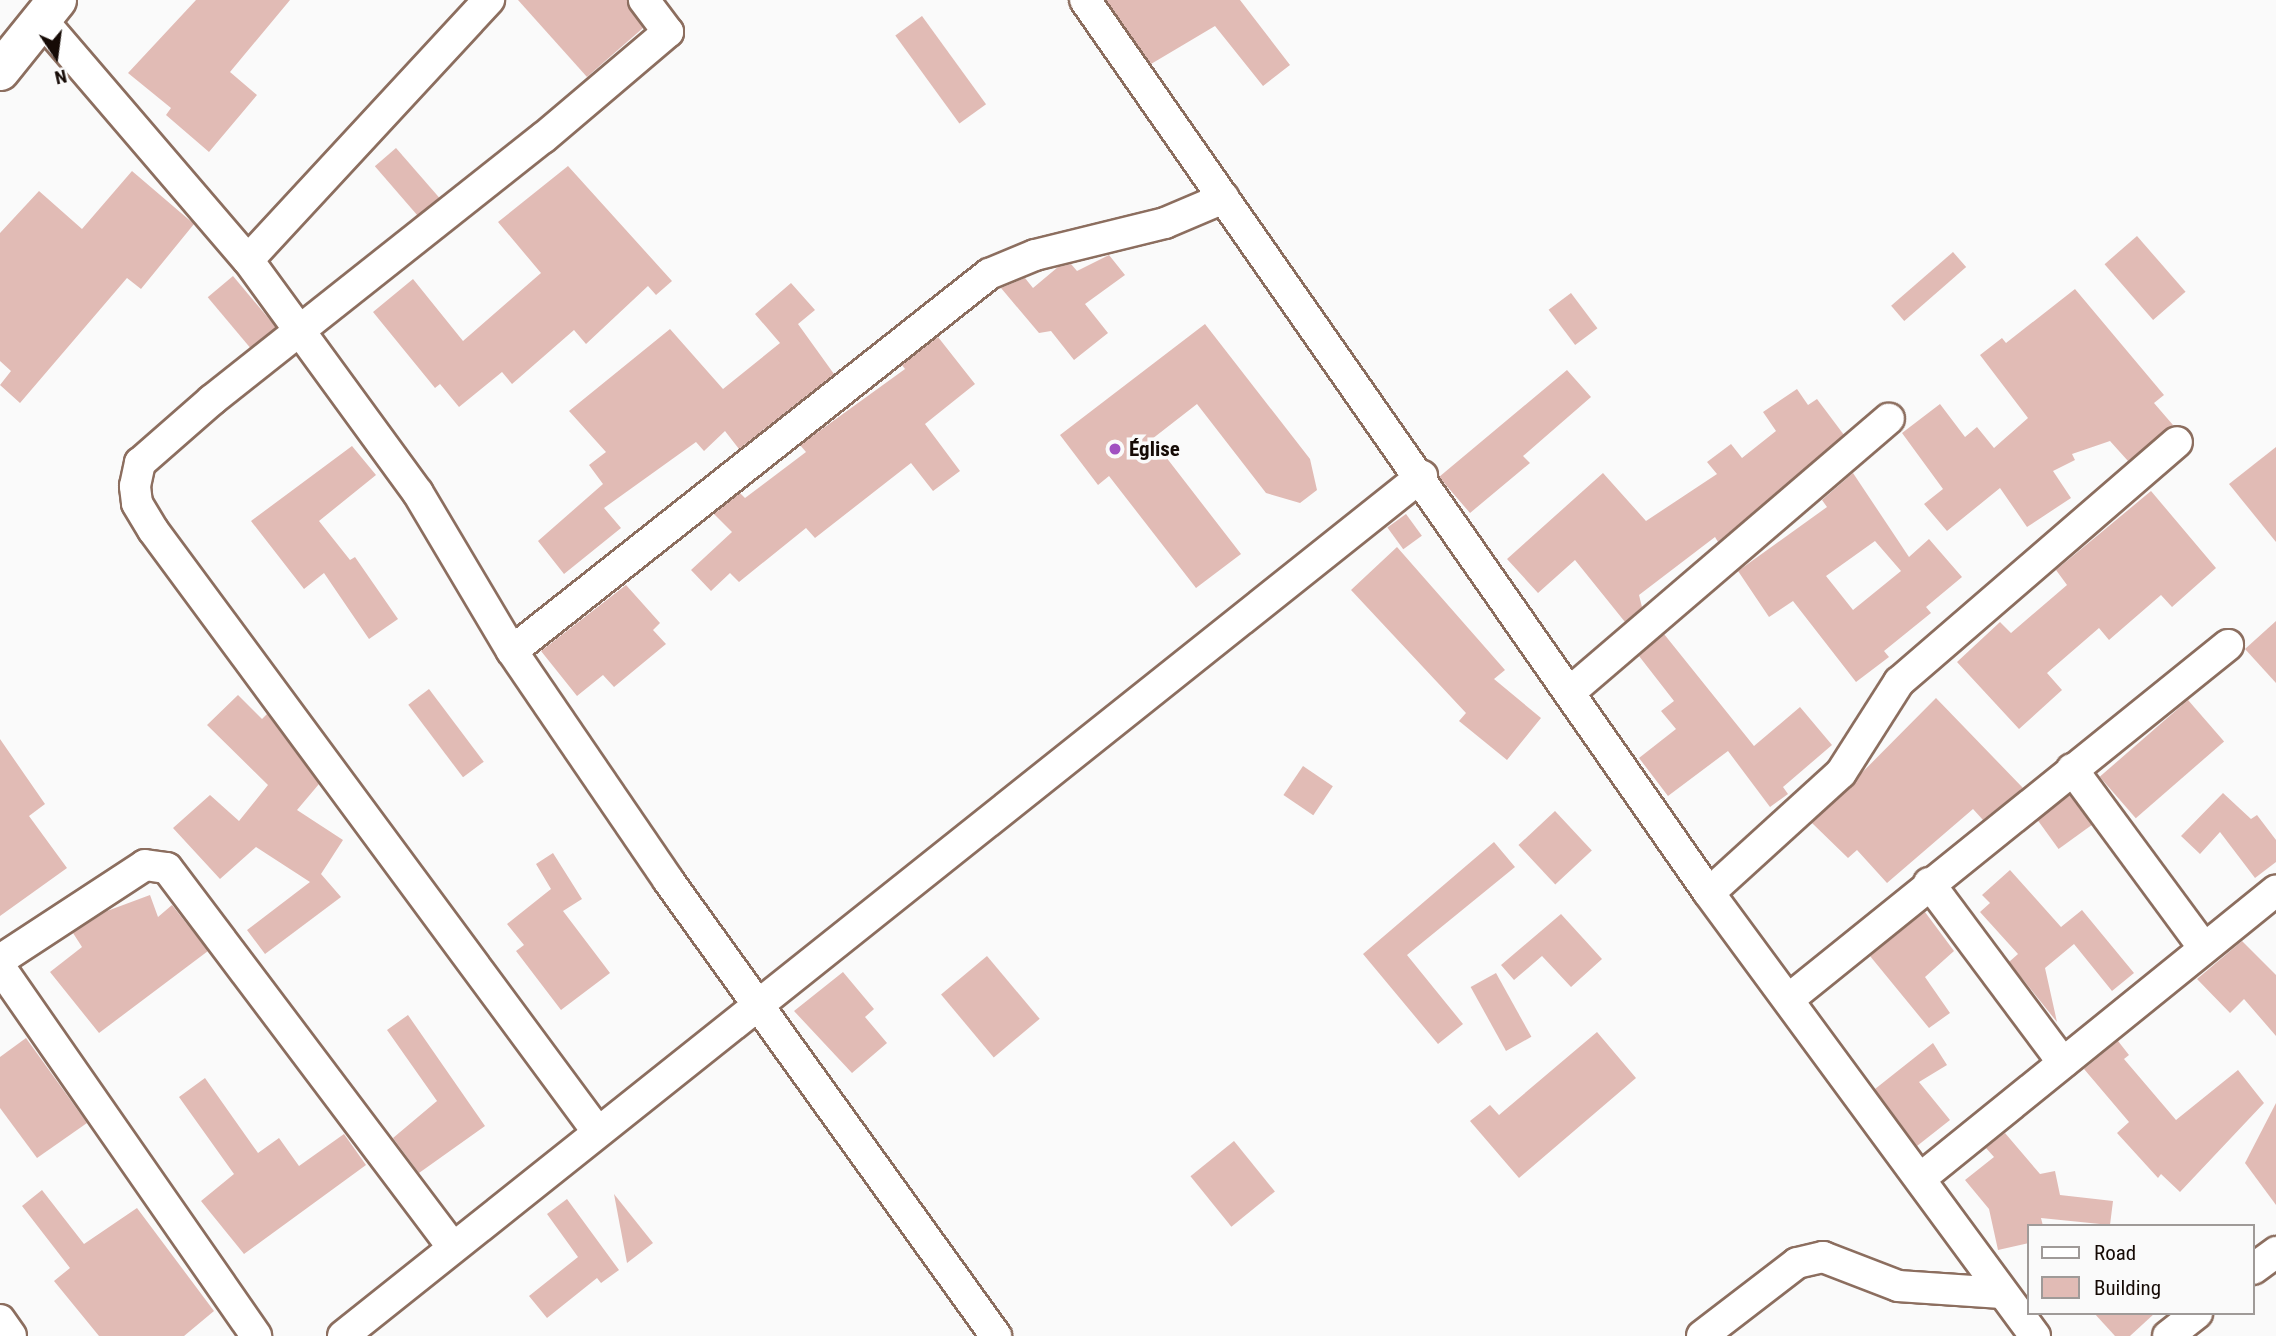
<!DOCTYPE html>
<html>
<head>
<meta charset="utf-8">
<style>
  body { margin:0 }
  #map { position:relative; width:2276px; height:1336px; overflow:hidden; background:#fafafa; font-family:"Roboto Condensed",sans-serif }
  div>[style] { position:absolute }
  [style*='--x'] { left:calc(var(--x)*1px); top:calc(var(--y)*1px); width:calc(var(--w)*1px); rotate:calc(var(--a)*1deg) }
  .building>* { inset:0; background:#e1bbb5; transform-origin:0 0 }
  .roads { filter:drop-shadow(2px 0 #8c6e5f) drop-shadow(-2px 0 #8c6e5f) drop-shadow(0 2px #8c6e5f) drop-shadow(0 -2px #8c6e5f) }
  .minor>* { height:30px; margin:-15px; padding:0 15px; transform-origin:15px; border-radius:15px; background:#fff }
  .highway>* { height:38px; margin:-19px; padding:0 19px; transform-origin:19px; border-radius:19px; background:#fff }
  .dots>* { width:19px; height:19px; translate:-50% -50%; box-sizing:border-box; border:4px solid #fafafa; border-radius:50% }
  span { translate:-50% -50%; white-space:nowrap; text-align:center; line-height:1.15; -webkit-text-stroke:7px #fafafa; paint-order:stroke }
  .poi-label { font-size:21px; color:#160b06; font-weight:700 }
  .left { translate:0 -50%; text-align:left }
  .legend { position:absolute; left:2027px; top:1224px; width:228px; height:91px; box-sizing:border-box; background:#fafafa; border:2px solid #9f9a98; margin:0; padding:9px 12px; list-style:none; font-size:21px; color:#160b06 }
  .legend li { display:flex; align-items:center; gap:14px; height:35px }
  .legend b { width:35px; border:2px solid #9f9a98 }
  .north { position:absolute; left:21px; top:21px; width:70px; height:70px; -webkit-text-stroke:5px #fafafa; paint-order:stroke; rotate:167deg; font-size:19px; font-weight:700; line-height:28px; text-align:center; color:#160b06 }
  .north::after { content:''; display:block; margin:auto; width:24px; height:32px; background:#160b06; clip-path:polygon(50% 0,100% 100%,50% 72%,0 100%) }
</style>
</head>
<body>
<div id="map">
  <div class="building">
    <i style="clip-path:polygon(196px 0,290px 0,230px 72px,257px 95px,209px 152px,166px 115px,171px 108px,128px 73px)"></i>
    <i style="clip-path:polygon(518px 0,627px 0,643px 28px,587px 77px)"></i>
    <i style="clip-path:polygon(1106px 0,1240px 0,1290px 65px,1263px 86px,1215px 26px,1151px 64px)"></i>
    <i style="left:922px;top:16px;width:109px;height:33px;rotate:54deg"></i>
    <i style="left:396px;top:148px;width:66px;height:28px;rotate:49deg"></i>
    <i style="clip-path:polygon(568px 166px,672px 281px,656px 295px,648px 286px,586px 344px,574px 330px,512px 384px,502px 372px,459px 407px,440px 384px,435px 388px,373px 312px,413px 279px,463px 341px,541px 273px,498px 222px)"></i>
    <i style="clip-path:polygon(132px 171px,194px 224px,141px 289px,127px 278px,20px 403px,0 385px,11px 371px,0 361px,0 233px,39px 191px,82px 229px)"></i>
    <i style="left:2137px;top:236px;width:74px;height:43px;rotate:49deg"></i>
    <i style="left:1953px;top:252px;width:20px;height:82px;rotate:49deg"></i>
    <i style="clip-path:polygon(1109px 255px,1125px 275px,1085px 304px,1108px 333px,1074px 360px,1051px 331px,1039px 333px,1001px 288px,1025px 278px,1033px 288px,1058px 267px,1071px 264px,1077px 271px)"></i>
    <i style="left:233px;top:276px;width:67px;height:33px;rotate:50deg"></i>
    <i style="clip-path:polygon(791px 283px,815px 310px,798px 324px,834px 374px,739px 449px,725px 431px,704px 451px,696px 442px,604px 508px,621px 528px,564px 574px,538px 541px,603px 484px,589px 465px,606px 452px,569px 411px,670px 329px,723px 389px,780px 343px,755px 314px)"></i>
    <i style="clip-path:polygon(2075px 289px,2164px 395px,2154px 403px,2173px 425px,2128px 461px,2110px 441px,2072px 454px,2075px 460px,2053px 471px,2071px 498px,2027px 527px,2000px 488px,1947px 531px,1924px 504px,1943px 489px,1902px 433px,1940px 404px,1965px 437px,1977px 427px,1994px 448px,2028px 418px,1980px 355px,2002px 338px,2006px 343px)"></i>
    <i style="left:1571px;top:293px;width:44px;height:28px;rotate:53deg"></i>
    <i style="clip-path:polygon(1205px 324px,1310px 459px,1317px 490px,1300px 503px,1266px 493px,1197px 404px,1152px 439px,1241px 554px,1196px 588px,1109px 476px,1098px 485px,1060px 435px)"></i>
    <i style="clip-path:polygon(938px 337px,975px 384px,925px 424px,960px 471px,933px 491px,911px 463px,815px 538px,806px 528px,739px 582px,730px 573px,711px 591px,691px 570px,732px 532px,714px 514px,740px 493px,745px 498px,806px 452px,800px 445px,905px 369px,902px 365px)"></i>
    <i style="clip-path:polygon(1567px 370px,1591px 397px,1523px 456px,1530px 463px,1470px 513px,1439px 477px)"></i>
    <i style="clip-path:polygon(1797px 389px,1808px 405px,1817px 399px,1844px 435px,1718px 542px,1715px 537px,1639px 595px,1642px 607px,1625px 622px,1575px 560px,1538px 593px,1507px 559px,1603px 473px,1646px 521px,1717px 474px,1707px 462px,1731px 444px,1742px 458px,1776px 431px,1763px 412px)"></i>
    <i style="clip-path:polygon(352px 446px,376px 475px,319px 521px,350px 560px,355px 557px,398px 619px,369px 639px,324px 573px,304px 589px,251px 521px)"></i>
    <i style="clip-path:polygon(2276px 447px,2276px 542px,2229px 484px)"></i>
    <i style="clip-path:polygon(evenodd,1853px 473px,1909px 557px,1929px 539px,1962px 577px,1926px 607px,1931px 613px,1884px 651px,1889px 657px,1856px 682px,1793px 601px,1769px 617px,1738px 571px,1827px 507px,1822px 500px,1853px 473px,1875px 541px,1901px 571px,1853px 610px,1826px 576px,1875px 541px)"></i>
    <i style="clip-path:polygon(2151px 491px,2216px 568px,2172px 607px,2161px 595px,2109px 640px,2099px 628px,2047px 673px,2062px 690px,2019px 729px,1957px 662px,2000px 622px,2011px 633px,2067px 585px,2056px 570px)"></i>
    <i style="left:1406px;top:514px;width:27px;height:23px;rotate:54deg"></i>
    <i style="clip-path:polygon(1397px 547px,1505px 670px,1494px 679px,1541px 718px,1507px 760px,1459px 721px,1466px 713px,1351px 590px)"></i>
    <i style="clip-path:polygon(626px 585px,660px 623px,653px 630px,666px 644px,614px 687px,603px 675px,577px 696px,541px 651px)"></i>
    <i style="clip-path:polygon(2276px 621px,2276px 683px,2245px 649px)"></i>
    <i style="clip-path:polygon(1664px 634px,1754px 746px,1800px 707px,1832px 745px,1783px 787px,1788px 794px,1770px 807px,1728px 751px,1668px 796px,1639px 758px,1676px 729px,1661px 711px,1674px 701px,1639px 656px)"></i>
    <i style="left:429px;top:689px;width:91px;height:26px;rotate:53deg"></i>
    <i style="clip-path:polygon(238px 695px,262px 719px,267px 714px,319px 784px,297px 810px,343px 840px,321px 874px,341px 897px,265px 954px,247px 930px,310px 882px,256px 847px,220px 879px,173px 828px,210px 795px,239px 821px,268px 785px,207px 725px)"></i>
    <i style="clip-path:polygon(1936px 698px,2023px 788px,1983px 820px,1973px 809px,1887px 883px,1857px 850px,1848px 858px,1812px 823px)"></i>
    <i style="left:2188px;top:700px;width:55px;height:117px;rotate:49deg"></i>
    <i style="clip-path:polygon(0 739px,45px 804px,29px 816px,67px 868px,0 916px)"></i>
    <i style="left:1303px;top:766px;width:36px;height:35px;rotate:34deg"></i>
    <i style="clip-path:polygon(2223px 793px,2251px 819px,2257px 815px,2276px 840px,2276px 862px,2255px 878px,2220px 832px,2200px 854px,2181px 836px)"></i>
    <i style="left:2070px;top:795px;width:37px;height:41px;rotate:54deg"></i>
    <i style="left:1555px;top:811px;width:54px;height:50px;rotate:47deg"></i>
    <i style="clip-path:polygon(1494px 842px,1515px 867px,1407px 955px,1463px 1024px,1438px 1044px,1363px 954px)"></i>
    <i style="clip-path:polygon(553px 853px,582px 899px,563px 911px,610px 973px,561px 1010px,516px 951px,524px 945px,507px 924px,551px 889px,536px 864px)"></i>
    <i style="clip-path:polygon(2010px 870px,2061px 927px,2082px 910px,2134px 973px,2112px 991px,2074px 944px,2045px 968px,2057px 1022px,2009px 962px,2018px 954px,1980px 912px,1990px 903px,1982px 895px)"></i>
    <i style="clip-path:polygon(150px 895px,158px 917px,172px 905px,208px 951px,99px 1033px,50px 972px,82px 947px,73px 933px,107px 911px)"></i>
    <i style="clip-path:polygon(1925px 912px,1954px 951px,1925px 977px,1950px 1013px,1929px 1028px,1870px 956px)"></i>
    <i style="clip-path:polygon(1561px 914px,1602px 959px,1571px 987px,1542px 956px,1514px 980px,1501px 965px)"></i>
    <i style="clip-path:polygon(2242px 941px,2276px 975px,2276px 1036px,2244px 999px,2230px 1013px,2197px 979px)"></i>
    <i style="left:987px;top:956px;width:82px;height:60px;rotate:50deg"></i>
    <i style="clip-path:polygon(843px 972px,874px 1009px,865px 1017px,887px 1043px,852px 1073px,794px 1011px)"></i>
    <i style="left:1496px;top:973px;width:73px;height:29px;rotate:61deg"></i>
    <i style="clip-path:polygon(408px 1015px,485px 1126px,419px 1173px,393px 1138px,437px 1101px,387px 1030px)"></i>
    <i style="clip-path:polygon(1597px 1032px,1636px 1078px,1519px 1178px,1470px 1121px,1490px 1105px,1499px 1115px)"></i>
    <i style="clip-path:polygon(26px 1038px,87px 1123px,37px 1158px,0 1108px,0 1057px)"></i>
    <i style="clip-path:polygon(2118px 1041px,2129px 1055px,2124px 1059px,2176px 1120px,2238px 1070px,2264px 1103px,2180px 1192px,2161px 1174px,2158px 1178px,2117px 1133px,2129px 1122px,2084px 1069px)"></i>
    <i style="clip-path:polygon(1933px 1043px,1947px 1065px,1919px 1082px,1950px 1120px,1917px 1146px,1875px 1089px)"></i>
    <i style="clip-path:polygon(205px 1078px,258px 1153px,279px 1138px,299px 1166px,344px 1134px,366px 1165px,244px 1254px,201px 1201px,234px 1174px,179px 1097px)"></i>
    <i style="clip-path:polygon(2276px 1103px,2276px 1205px,2245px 1163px)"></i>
    <i style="clip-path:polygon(2005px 1133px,2040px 1174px,2055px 1171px,2060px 1195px,2113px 1201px,2110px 1225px,2041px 1218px,2043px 1226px,2029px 1226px,2029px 1243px,1998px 1250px,1989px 1209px,1965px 1180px,1994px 1157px,1986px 1148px)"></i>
    <i style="left:1234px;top:1141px;width:65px;height:56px;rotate:51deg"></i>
    <i style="clip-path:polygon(42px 1190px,84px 1244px,137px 1208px,214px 1311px,184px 1336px,99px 1336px,54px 1281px,70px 1268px,22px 1206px)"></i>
    <i style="clip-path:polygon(614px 1194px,653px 1243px,627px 1263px)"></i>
    <i style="clip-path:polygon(567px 1199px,619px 1270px,601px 1283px,597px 1278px,547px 1318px,529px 1296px,578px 1257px,547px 1214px)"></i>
    <i style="clip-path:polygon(2094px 1313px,2155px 1313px,2130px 1336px,2115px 1336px)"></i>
  </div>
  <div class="roads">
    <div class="minor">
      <i style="--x:1085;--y:0;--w:1089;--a:55.06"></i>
      <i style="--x:1709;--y:893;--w:550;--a:53.65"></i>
      <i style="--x:42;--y:20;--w:316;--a:49.4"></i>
      <i style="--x:248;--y:260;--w:288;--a:53.9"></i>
      <i style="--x:418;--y:493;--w:184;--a:59.3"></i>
      <i style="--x:512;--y:651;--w:277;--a:55.7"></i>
      <i style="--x:668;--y:880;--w:562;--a:54.27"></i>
      <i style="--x:248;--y:260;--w:355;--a:-47.2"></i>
      <i style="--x:512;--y:651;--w:608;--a:-38.32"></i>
      <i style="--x:989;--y:274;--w:50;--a:-22.4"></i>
      <i style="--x:1035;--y:255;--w:134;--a:-13.8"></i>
      <i style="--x:1165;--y:223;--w:64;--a:-23"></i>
      <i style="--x:1570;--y:692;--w:420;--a:-40.6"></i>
      <i style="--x:2072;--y:769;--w:222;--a:53.6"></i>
      <i style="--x:1929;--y:883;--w:224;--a:53.3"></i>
      <i style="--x:1709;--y:893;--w:178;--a:-42.3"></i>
      <i style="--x:1841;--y:773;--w:108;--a:-57.5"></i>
      <i style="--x:1899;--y:682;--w:367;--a:-40.8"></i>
      <i style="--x:0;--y:960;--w:173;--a:-33.2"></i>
      <i style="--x:145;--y:865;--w:22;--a:8"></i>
      <i style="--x:167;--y:868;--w:475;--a:53"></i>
      <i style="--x:0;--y:967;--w:449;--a:55.2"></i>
      <i style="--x:1789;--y:999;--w:564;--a:-38.88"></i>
      <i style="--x:597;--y:1131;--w:747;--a:-126.46"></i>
      <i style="--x:153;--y:530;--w:31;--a:-121"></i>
      <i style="--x:137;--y:503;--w:17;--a:-97"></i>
      <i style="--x:135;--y:486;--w:24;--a:-78"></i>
      <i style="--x:140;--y:463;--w:96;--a:-41.2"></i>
      <i style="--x:212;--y:400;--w:422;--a:-38.4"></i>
      <i style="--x:543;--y:138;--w:164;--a:-40.3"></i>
      <i style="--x:668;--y:32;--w:40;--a:-127"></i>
      <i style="--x:1921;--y:1178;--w:457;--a:-39"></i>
      <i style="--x:2253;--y:1269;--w:29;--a:-36"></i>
      <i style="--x:0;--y:1320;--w:19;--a:55"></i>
      <i style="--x:343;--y:1336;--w:1380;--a:-38.56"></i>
      <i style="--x:1702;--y:1336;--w:120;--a:-37.5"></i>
      <i style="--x:1797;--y:1263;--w:27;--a:-13"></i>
      <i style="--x:1823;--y:1257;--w:80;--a:21.1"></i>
      <i style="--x:1898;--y:1286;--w:104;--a:3.9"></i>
      <i style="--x:2168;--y:1336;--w:37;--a:-38"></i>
    </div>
    <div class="highway">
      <i style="--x:0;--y:71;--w:91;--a:-51.2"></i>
    </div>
  </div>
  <div class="dots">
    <i style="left:1115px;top:449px;background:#a151c1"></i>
  </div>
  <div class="poi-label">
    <span class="left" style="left:1129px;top:449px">Église</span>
  </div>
  <ul class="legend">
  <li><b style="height:9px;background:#fff"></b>Road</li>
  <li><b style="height:19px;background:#e1bbb5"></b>Building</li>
  </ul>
  <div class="north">N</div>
</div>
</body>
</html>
